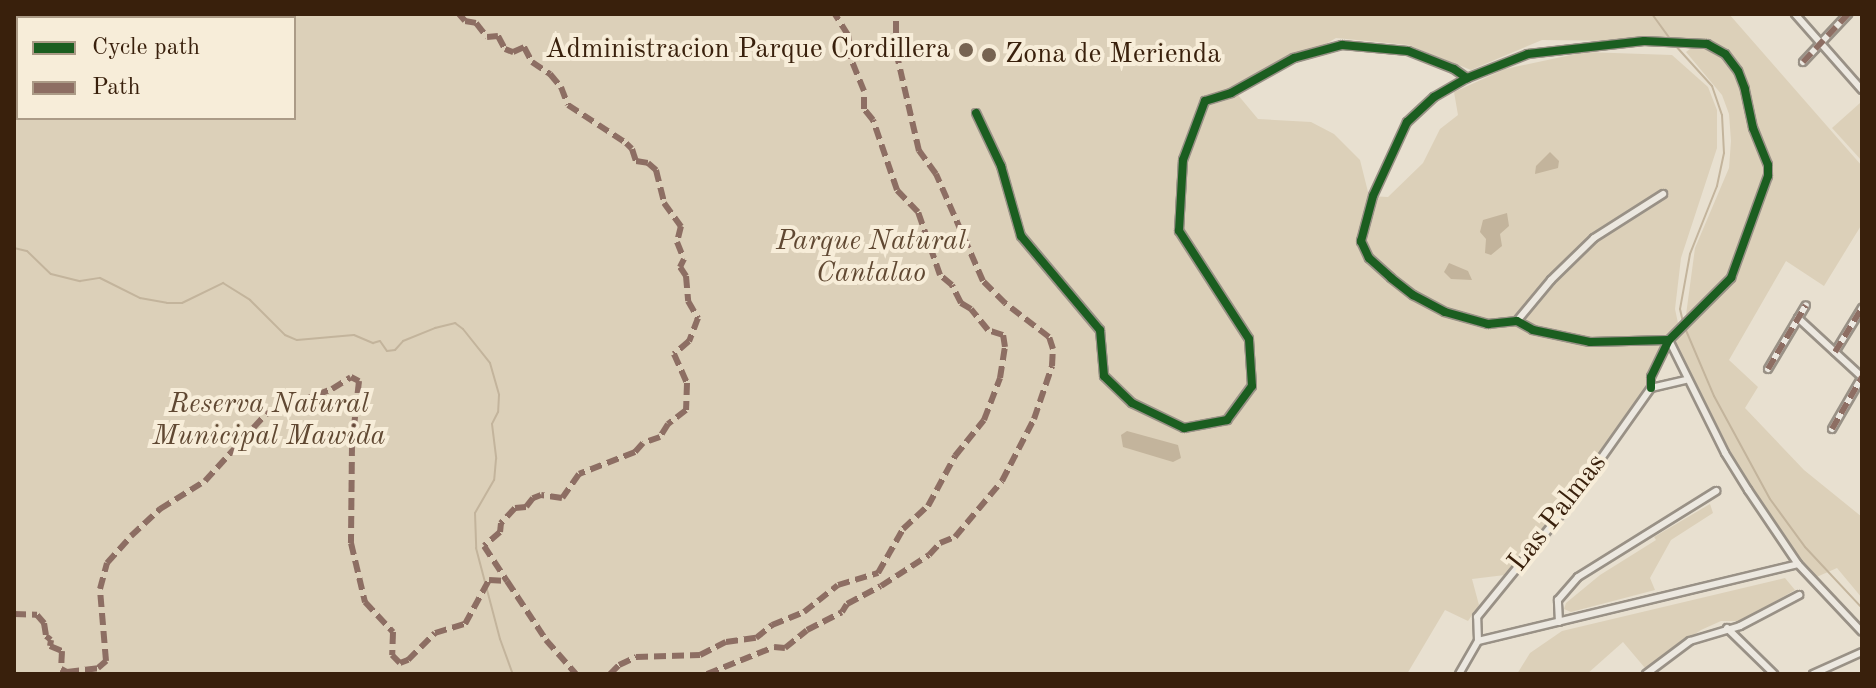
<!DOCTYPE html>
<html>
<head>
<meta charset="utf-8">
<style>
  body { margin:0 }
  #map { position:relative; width:1876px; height:688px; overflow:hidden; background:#e8e0d0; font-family:"Old Standard TT",serif }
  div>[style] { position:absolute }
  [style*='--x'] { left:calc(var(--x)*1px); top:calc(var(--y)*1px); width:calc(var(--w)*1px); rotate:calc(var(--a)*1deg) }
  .green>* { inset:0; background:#dcd0b9 }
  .water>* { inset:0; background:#c3b49c }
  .stream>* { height:2px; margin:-1px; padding:0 1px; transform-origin:1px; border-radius:1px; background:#c3b49c }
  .roads { filter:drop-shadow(2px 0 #999186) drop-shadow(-2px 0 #999186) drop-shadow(0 2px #999186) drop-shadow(0 -2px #999186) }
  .street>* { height:6px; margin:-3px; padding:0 3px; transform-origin:3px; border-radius:3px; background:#ece8e0 }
  .quiet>* { height:6px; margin-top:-3px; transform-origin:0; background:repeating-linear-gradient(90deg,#8d6e63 0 12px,transparent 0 18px) }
  .cycleway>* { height:8px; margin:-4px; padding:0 4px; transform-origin:4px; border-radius:4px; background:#1b5e20 }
  .dots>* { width:22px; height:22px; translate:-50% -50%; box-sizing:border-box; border:4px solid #f7edd9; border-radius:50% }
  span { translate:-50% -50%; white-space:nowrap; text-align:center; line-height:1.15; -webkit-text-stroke:8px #f7edd9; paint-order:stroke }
  .poi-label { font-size:28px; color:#39200c }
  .right { translate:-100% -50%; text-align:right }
  .left { translate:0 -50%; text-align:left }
  .park-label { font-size:28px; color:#604832; font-style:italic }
  .street-label { font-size:28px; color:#39200c }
  .frame { position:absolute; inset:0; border:16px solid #39200c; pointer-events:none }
  .legend { position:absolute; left:16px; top:16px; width:280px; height:104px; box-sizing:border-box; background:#f7edd9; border:2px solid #ab9b87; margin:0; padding:10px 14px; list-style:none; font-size:24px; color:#39200c }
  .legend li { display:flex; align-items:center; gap:16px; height:40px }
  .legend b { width:40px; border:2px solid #ab9b87 }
</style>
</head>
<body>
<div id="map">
  <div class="green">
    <i style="clip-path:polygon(evenodd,14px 14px,1729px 14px,1862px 166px,1862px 224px,1824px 286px,1786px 261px,1729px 360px,1758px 387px,1745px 408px,1804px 470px,1862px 517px,1862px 598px,1837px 568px,1812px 579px,1793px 555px,1728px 454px,1689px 384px,1668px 333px,1645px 388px,1564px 503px,1505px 575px,1472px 579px,1479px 605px,1468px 621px,1445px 610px,1407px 674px,14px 674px,14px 14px,18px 18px,294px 18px,294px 118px,18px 118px,18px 18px,14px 14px,1336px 38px,1408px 45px,1471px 70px,1542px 40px,1699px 42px,1686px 52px,1722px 95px,1729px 114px,1731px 141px,1729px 168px,1695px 248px,1686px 315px,1678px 323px,1675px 309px,1681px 258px,1717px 148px,1717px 110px,1708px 87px,1672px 55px,1585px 52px,1505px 69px,1454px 92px,1458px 115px,1440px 129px,1423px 163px,1388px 197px,1369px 196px,1360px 160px,1334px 134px,1311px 122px,1258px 119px,1238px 95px,1336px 38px)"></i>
    <i style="clip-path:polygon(1860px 103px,1862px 106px,1862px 161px,1832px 128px)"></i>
    <i style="clip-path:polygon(1710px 504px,1713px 513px,1671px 540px,1650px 578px,1655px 590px,1571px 612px,1564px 609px,1566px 603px,1600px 575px,1656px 540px,1654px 537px)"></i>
    <i style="clip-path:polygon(1785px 578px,1795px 590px,1741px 621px,1721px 621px,1701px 630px,1645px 668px,1623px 642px,1587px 674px,1517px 674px,1530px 653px,1562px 631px)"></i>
  </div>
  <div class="water">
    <i style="clip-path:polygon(1550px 152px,1559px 161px,1558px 168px,1535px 174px,1536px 166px)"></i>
    <i style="clip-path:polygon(1507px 213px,1509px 226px,1500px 234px,1502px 246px,1491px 255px,1485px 253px,1486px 239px,1480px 232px,1483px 220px)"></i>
    <i style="clip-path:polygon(1449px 263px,1468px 271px,1472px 280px,1451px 279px,1444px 272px)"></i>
    <i style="clip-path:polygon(1127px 431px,1178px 445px,1181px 458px,1173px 462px,1123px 447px,1121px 435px)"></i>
  </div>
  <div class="stream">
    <i style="--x:1652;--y:14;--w:31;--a:54"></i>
    <i style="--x:1674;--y:44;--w:57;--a:47.9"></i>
    <i style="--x:1712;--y:86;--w:31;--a:71"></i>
    <i style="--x:1722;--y:115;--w:38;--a:87"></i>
    <i style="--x:1724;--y:153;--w:34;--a:102"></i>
    <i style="--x:1717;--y:186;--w:73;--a:111.7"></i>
    <i style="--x:1690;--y:254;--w:56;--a:100.3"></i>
    <i style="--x:1680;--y:309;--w:13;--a:77"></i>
    <i style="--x:14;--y:248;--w:13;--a:13"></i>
    <i style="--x:27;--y:251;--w:33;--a:44"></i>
    <i style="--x:51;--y:274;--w:30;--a:14"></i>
    <i style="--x:80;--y:281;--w:20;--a:-9"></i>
    <i style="--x:100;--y:278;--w:45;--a:26.6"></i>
    <i style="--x:140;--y:298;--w:27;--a:10"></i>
    <i style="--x:167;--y:303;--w:15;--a:0"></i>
    <i style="--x:182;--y:303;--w:46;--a:-26"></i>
    <i style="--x:223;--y:283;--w:32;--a:32"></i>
    <i style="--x:250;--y:300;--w:49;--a:45"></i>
    <i style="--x:285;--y:335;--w:13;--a:23"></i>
    <i style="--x:297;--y:340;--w:57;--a:-5"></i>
    <i style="--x:354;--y:335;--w:21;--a:23"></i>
    <i style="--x:373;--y:343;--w:7;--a:-16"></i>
    <i style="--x:380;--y:341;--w:12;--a:55"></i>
    <i style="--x:387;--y:351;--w:8;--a:-7"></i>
    <i style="--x:395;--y:350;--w:12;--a:-48"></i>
    <i style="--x:403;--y:341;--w:35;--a:-22"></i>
    <i style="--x:435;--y:328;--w:21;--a:-14"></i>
    <i style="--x:455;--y:323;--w:10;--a:37"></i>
    <i style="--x:463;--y:329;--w:43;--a:51.5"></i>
    <i style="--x:490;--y:363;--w:33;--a:74"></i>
    <i style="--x:499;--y:395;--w:17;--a:93"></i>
    <i style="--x:498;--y:412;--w:13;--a:117"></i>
    <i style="--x:492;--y:424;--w:35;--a:83"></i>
    <i style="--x:496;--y:459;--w:21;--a:95"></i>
    <i style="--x:494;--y:480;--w:38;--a:120"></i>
    <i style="--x:475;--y:513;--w:35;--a:88"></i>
    <i style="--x:476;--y:548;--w:94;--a:75.2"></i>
    <i style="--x:500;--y:639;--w:37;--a:70"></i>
    <i style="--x:1685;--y:328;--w:74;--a:66.9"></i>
    <i style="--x:1714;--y:396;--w:117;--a:61.5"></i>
    <i style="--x:1770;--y:499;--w:59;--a:53.9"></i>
    <i style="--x:1805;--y:547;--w:83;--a:46.9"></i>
  </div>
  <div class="roads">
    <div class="street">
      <i style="--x:1795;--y:14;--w:101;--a:48.6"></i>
      <i style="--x:1803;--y:62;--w:66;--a:-46.8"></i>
      <i style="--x:976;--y:113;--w:59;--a:64.7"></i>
      <i style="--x:1001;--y:166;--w:73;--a:74.1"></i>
      <i style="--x:1021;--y:236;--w:123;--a:50"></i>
      <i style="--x:1100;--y:330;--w:46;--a:85"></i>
      <i style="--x:1104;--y:376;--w:39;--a:44"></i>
      <i style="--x:1132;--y:403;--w:58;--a:25.7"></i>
      <i style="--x:1184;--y:428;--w:44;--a:-10.5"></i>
      <i style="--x:1227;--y:420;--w:42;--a:-53.7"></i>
      <i style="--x:1252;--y:386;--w:47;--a:-93.7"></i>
      <i style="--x:1249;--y:339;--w:129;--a:-122.9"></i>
      <i style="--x:1179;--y:231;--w:71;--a:-86.8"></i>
      <i style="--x:1183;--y:160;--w:63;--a:-69.6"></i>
      <i style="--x:1205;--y:101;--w:27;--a:-17"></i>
      <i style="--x:1231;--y:93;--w:72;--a:-29.1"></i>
      <i style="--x:1294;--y:58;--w:50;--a:-15.2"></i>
      <i style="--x:1342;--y:45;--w:66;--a:5.2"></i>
      <i style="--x:1408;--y:51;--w:49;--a:21.4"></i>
      <i style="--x:1454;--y:69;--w:16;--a:35"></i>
      <i style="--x:1798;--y:318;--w:87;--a:42.7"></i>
      <i style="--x:1517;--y:321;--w:53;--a:-50.3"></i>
      <i style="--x:1551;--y:280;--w:60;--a:-44.3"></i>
      <i style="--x:1594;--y:238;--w:82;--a:-32.5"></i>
      <i style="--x:1669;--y:340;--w:126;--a:63.6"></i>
      <i style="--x:1725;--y:453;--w:44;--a:58.1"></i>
      <i style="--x:1748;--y:490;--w:89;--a:56"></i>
      <i style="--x:1798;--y:564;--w:93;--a:46.7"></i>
      <i style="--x:1835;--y:352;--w:52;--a:-58.5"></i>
      <i style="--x:1768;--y:369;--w:74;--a:-59.3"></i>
      <i style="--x:1651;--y:388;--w:11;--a:-90"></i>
      <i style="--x:1651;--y:377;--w:41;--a:-64.1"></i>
      <i style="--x:1669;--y:340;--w:88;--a:-45"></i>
      <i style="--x:1731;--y:278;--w:109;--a:-70.1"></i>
      <i style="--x:1768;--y:176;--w:11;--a:-90"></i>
      <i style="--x:1768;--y:165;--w:40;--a:-112"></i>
      <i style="--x:1753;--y:128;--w:40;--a:-102"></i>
      <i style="--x:1745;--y:89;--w:19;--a:-111"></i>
      <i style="--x:1738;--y:71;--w:21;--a:-127"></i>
      <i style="--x:1725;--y:54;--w:21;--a:-151"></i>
      <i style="--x:1707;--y:44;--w:63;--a:-177.3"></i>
      <i style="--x:1644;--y:41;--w:117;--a:173.6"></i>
      <i style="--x:1528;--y:54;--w:66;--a:158.5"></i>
      <i style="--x:1467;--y:78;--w:38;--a:150"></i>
      <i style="--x:1434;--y:97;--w:37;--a:137"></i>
      <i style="--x:1407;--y:122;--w:81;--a:114.7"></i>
      <i style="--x:1373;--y:196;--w:47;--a:104.9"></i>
      <i style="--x:1361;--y:241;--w:19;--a:65"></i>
      <i style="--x:1369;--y:258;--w:30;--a:42"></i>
      <i style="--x:1391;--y:278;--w:28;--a:38"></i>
      <i style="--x:1413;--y:295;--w:36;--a:28"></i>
      <i style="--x:1445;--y:312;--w:45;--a:15.6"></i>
      <i style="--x:1488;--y:324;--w:29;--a:-6"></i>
      <i style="--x:1517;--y:321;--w:18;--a:29"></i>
      <i style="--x:1533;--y:330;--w:58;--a:11.9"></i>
      <i style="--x:1590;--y:342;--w:79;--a:-1.5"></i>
      <i style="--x:1832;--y:429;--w:60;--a:-60"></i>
      <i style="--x:1559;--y:622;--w:22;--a:-93"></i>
      <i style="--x:1558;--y:600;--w:30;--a:-49"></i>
      <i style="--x:1578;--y:577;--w:163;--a:-31.9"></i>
      <i style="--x:1727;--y:628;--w:66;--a:44.4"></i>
      <i style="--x:1478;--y:641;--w:24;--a:-92"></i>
      <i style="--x:1477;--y:617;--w:141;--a:-50.8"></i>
      <i style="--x:1566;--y:508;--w:147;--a:-54.7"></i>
      <i style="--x:1651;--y:388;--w:36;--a:-13"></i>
      <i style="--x:1459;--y:674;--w:38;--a:-60"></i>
      <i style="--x:1478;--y:641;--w:329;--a:-13.5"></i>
      <i style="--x:1646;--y:674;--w:55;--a:-36.9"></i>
      <i style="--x:1690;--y:641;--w:52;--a:-16.7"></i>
      <i style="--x:1740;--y:626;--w:67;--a:-27.7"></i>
      <i style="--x:1813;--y:674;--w:54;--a:-24.2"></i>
    </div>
  </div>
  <div class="quiet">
    <i style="--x:459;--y:14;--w:9;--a:49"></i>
    <i style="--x:465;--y:21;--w:11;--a:10"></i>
    <i style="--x:476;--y:23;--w:18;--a:52"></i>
    <i style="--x:487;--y:37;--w:11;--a:-5"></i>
    <i style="--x:498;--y:36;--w:15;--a:62"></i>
    <i style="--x:505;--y:49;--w:9;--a:21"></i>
    <i style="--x:513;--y:52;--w:12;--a:-24"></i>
    <i style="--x:524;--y:47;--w:17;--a:62"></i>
    <i style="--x:532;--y:62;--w:22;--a:34"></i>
    <i style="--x:550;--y:74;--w:17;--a:50"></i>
    <i style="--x:561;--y:87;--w:19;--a:69"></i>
    <i style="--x:568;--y:105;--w:69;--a:33.2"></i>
    <i style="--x:626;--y:143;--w:8;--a:45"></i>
    <i style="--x:632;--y:149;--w:13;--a:72"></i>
    <i style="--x:636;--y:161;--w:12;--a:9"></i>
    <i style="--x:648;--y:163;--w:11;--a:41"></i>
    <i style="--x:656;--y:170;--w:34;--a:76"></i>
    <i style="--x:664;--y:203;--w:29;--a:54"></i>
    <i style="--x:681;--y:226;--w:16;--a:104"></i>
    <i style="--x:677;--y:242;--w:18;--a:68"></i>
    <i style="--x:684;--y:259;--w:9;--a:117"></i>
    <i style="--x:680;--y:267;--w:11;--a:56"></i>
    <i style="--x:686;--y:276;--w:25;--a:85"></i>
    <i style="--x:688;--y:301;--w:20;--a:60"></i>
    <i style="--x:698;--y:318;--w:25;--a:111"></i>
    <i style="--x:689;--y:341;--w:20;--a:139"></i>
    <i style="--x:674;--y:354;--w:32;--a:66"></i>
    <i style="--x:687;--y:383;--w:27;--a:92"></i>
    <i style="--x:686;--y:410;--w:23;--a:142"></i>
    <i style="--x:668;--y:424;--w:15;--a:122"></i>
    <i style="--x:660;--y:437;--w:18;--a:161"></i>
    <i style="--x:643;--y:443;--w:12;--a:132"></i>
    <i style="--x:635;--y:452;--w:60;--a:158.6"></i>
    <i style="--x:579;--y:474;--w:29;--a:125"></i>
    <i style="--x:562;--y:498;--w:21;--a:-172"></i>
    <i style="--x:541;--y:495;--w:9;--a:159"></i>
    <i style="--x:533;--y:498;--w:11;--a:128"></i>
    <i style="--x:526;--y:507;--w:11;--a:175"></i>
    <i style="--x:515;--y:508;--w:21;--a:133"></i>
    <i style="--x:501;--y:523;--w:9;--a:96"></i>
    <i style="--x:500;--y:532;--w:21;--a:139"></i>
    <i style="--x:484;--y:546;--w:42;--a:56.7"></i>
    <i style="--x:1803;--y:62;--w:66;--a:-46.8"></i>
    <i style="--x:1835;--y:352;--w:52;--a:-58.5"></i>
    <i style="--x:1768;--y:369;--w:74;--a:-59.3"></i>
    <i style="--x:1832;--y:429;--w:60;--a:-60"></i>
    <i style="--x:14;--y:614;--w:23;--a:2"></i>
    <i style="--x:37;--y:615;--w:11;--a:49"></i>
    <i style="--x:44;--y:623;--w:13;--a:81"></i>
    <i style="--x:46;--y:636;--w:6;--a:39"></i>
    <i style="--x:51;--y:640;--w:6;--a:99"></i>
    <i style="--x:50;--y:646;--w:13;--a:23"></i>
    <i style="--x:62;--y:651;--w:18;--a:93"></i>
    <i style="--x:61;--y:669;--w:7;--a:27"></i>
    <i style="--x:67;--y:672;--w:31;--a:-7"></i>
    <i style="--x:98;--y:668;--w:11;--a:-41"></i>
    <i style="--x:106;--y:661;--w:72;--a:-94.8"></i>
    <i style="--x:100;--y:589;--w:27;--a:-75"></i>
    <i style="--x:107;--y:563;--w:36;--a:-48"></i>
    <i style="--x:131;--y:536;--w:40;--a:-43"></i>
    <i style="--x:160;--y:509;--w:53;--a:-31.9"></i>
    <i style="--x:205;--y:481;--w:91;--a:-47.7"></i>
    <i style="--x:266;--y:414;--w:71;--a:-20.7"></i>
    <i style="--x:332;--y:389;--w:22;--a:-32"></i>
    <i style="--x:351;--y:377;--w:9;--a:27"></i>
    <i style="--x:359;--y:381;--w:63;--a:96.3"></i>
    <i style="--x:352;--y:444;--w:99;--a:90.6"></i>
    <i style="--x:351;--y:543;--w:61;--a:76.7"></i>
    <i style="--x:365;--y:602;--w:41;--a:47"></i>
    <i style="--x:393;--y:632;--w:23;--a:92"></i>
    <i style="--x:392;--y:655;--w:11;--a:45"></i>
    <i style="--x:400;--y:663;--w:9;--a:-21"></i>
    <i style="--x:408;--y:660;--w:38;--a:-45"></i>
    <i style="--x:435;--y:633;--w:31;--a:-17"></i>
    <i style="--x:465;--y:624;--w:50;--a:-61.4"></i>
    <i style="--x:489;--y:580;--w:18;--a:3"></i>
    <i style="--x:507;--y:581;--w:71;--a:56.5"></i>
    <i style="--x:546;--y:640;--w:45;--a:48.6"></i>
    <i style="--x:610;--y:674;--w:13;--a:-45"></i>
    <i style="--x:619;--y:665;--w:19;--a:-25"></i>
    <i style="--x:636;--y:657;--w:64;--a:-1.8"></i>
    <i style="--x:700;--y:655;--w:29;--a:-27"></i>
    <i style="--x:726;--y:642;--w:30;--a:-8"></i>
    <i style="--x:756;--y:638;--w:21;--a:-39"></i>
    <i style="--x:772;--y:625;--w:35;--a:-22"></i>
    <i style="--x:804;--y:612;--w:43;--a:-38.5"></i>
    <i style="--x:838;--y:585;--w:42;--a:-16.7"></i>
    <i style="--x:878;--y:573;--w:51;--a:-60.4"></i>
    <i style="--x:903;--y:529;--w:34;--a:-43"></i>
    <i style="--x:928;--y:506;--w:57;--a:-61.6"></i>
    <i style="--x:955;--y:456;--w:46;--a:-51.1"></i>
    <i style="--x:984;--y:420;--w:45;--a:-69.1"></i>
    <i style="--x:1000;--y:378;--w:31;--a:-81"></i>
    <i style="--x:1005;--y:347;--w:12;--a:-99"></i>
    <i style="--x:1003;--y:335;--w:16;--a:-162"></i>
    <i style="--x:988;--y:330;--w:27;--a:-129"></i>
    <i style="--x:971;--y:309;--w:12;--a:-149"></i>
    <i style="--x:961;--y:303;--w:20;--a:-117"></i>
    <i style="--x:952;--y:285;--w:16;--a:-140"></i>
    <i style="--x:940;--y:275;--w:67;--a:-109.2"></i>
    <i style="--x:918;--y:212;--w:30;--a:-134"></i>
    <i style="--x:897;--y:190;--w:74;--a:-108.9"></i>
    <i style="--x:873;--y:120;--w:14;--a:-129"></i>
    <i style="--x:864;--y:109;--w:18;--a:-90"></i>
    <i style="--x:864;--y:91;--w:35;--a:-112"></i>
    <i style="--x:851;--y:59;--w:24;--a:-97"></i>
    <i style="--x:848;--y:35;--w:25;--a:-122"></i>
    <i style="--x:707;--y:674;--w:72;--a:-21.9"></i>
    <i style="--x:774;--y:647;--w:11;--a:5"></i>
    <i style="--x:785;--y:648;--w:28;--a:-39"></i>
    <i style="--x:807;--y:630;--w:39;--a:-27"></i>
    <i style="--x:842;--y:612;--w:9;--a:-58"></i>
    <i style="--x:847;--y:604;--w:38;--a:-28"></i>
    <i style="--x:881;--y:586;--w:57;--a:-32.9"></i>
    <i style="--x:929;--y:555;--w:16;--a:-47"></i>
    <i style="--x:940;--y:543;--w:16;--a:-22"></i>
    <i style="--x:955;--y:537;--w:73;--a:-50"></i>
    <i style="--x:1002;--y:481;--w:70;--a:-62.7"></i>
    <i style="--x:1034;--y:419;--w:56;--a:-71.2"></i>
    <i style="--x:1052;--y:366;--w:17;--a:-87"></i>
    <i style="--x:1053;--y:349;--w:13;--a:-108"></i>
    <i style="--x:1049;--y:337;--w:56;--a:-142.3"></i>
    <i style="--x:1005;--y:303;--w:31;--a:-135"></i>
    <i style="--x:983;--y:281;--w:117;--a:-113.7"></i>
    <i style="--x:936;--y:174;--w:29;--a:-126"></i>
    <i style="--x:919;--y:151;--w:103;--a:-103"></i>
    <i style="--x:896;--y:51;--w:37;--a:-90"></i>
  </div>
  <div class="cycleway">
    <i style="--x:976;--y:113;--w:59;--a:64.7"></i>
    <i style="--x:1001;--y:166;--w:73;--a:74.1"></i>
    <i style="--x:1021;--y:236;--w:123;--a:50"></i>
    <i style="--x:1100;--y:330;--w:46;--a:85"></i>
    <i style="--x:1104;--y:376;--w:39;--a:44"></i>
    <i style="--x:1132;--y:403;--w:58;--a:25.7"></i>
    <i style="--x:1184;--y:428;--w:44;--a:-10.5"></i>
    <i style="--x:1227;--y:420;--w:42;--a:-53.7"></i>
    <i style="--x:1252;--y:386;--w:47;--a:-93.7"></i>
    <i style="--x:1249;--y:339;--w:129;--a:-122.9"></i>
    <i style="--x:1179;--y:231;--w:71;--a:-86.8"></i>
    <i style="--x:1183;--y:160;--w:63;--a:-69.6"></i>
    <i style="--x:1205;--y:101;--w:27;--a:-17"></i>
    <i style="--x:1231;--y:93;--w:72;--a:-29.1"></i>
    <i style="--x:1294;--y:58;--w:50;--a:-15.2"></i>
    <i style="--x:1342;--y:45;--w:66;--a:5.2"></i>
    <i style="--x:1408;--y:51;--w:49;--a:21.4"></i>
    <i style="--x:1454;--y:69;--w:16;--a:35"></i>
    <i style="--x:1651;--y:388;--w:11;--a:-90"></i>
    <i style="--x:1651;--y:377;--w:41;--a:-64.1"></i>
    <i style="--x:1669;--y:340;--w:88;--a:-45"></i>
    <i style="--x:1731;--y:278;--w:109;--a:-70.1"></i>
    <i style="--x:1768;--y:176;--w:11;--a:-90"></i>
    <i style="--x:1768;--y:165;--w:40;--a:-112"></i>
    <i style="--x:1753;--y:128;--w:40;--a:-102"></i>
    <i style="--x:1745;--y:89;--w:19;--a:-111"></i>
    <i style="--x:1738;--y:71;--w:21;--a:-127"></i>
    <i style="--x:1725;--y:54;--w:21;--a:-151"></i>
    <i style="--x:1707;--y:44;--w:63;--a:-177.3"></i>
    <i style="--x:1644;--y:41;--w:117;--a:173.6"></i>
    <i style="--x:1528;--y:54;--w:66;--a:158.5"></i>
    <i style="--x:1467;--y:78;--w:38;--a:150"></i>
    <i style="--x:1434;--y:97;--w:37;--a:137"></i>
    <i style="--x:1407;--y:122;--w:81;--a:114.7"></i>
    <i style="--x:1373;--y:196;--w:47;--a:104.9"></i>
    <i style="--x:1361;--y:241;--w:19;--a:65"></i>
    <i style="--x:1369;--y:258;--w:30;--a:42"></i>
    <i style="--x:1391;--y:278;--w:28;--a:38"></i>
    <i style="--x:1413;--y:295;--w:36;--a:28"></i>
    <i style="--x:1445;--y:312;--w:45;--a:15.6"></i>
    <i style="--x:1488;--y:324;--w:29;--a:-6"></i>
    <i style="--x:1517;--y:321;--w:18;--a:29"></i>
    <i style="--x:1533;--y:330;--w:58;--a:11.9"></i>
    <i style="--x:1590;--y:342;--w:79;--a:-1.5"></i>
  </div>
  <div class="dots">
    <i style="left:966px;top:50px;background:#766351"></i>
    <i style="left:989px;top:55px;background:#766351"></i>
  </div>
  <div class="poi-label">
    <span class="right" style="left:950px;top:50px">Administracion Parque Cordillera</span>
    <span class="left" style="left:1005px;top:55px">Zona de Merienda</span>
  </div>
  <div class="park-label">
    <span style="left:871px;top:258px">Parque Natural<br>Cantalao</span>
    <span style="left:269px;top:421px">Reserva Natural<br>Municipal Mawida</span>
  </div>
  <div class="street-label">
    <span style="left:1558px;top:513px;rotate:-52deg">Las Palmas</span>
  </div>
  <div class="frame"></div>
  <ul class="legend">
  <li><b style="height:10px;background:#1b5e20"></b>Cycle path</li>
  <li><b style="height:10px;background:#8d6e63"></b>Path</li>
  </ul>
</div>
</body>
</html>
